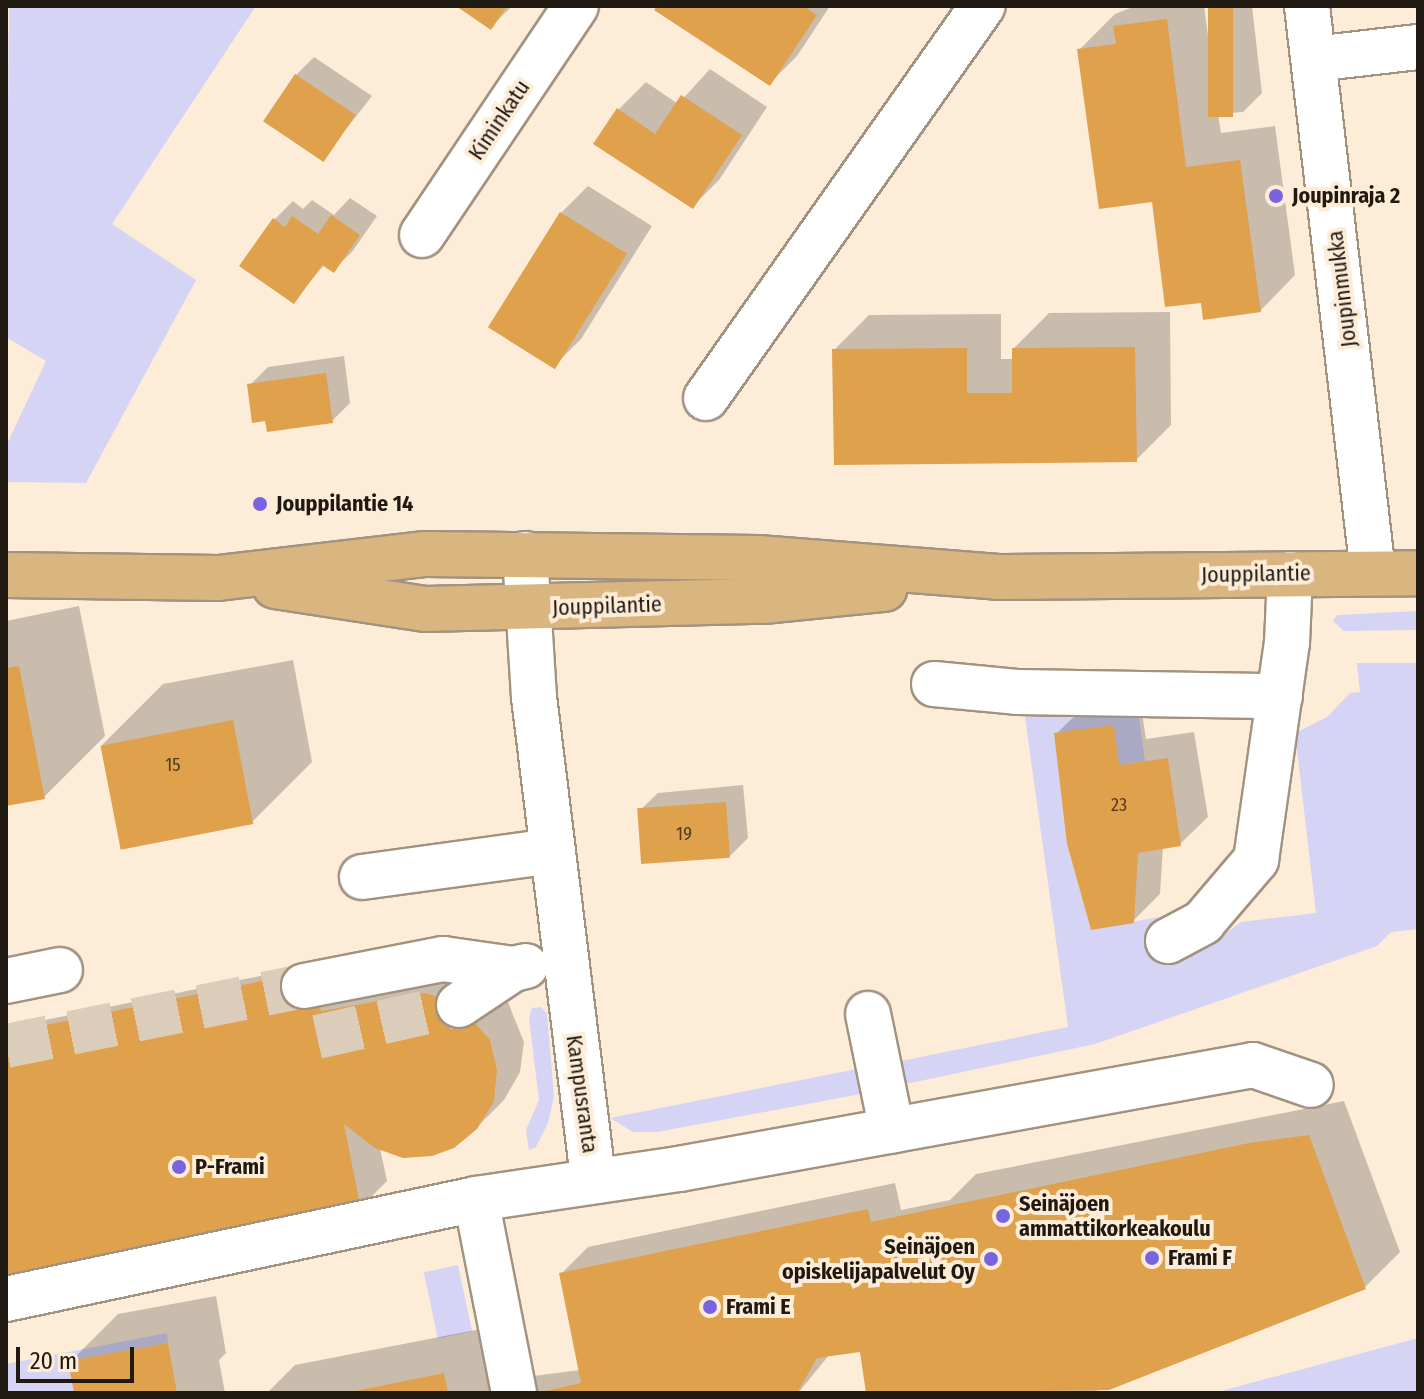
<!DOCTYPE html>
<html>
<head>
<meta charset="utf-8">
<style>
  body { margin:0 }
  #map { position:relative; width:1424px; height:1399px; overflow:hidden; background:#fdecd8; font-family:"Fira Sans Condensed",sans-serif }
  div>[style] { position:absolute }
  [style*='--x'] { left:calc(var(--x)*1px); top:calc(var(--y)*1px); width:calc(var(--w)*1px); rotate:calc(var(--a)*1deg) }
  .green>* { inset:0; background:#d5d4f4; transform-origin:0 0 }
  .shadow>* { inset:0; background:#0003 }
  .building>* { inset:0; background:#dfa14c; transform-origin:0 0 }
  .minor-tunnel>* { height:44px; margin-top:-22px; transform-origin:0; background:repeating-linear-gradient(90deg,#dcccba 0 44px,transparent 0 66px) }
  .roads { filter:drop-shadow(2px 0 #a29280) drop-shadow(-2px 0 #a29280) drop-shadow(0 2px #a29280) drop-shadow(0 -2px #a29280) }
  .minor>* { height:44px; margin:-22px; padding:0 22px; transform-origin:22px; border-radius:22px; background:#fff }
  .major>* { height:44px; margin:-22px; padding:0 22px; transform-origin:22px; border-radius:22px; background:#d9b57f }
  .dots>* { width:22px; height:22px; translate:-50% -50%; box-sizing:border-box; border:4px solid #fdecd8; border-radius:50% }
  span { translate:-50% -50%; white-space:nowrap; text-align:center; line-height:1.15; -webkit-text-stroke:8px #fdecd8; paint-order:stroke }
  .number-label { font-size:18px; color:#4f3b20 }
  .number-label span { -webkit-text-stroke-width:0 }
  .street-label { font-size:22px; color:#1f1912 }
  .poi-label { font-size:22px; color:#1f1912; font-weight:700 }
  .left { translate:0 -50%; text-align:left }
  .right { translate:-100% -50%; text-align:right }
  .frame { position:absolute; inset:0; border:8px solid #1f1912; pointer-events:none }
  .scale { position:absolute; left:16px; top:1347px; width:118px; height:36px; box-sizing:border-box; border:4px solid #1f1912; border-top:0; padding-left:10px; font-size:24px; line-height:28px; white-space:nowrap; color:#1f1912; -webkit-text-stroke:6px #fdecd8; paint-order:stroke }
</style>
</head>
<body>
<div id="map">
  <div class="green">
    <i style="clip-path:polygon(9px 6px,256px 6px,112px 224px,196px 280px,86px 483px,6px 482px,6px 446px,46px 361px,6px 337px)"></i>
    <i style="clip-path:polygon(1418px 611px,1418px 630px,1344px 631px,1333px 621px,1337px 615px)"></i>
    <i style="clip-path:polygon(1357px 663px,1418px 663px,1418px 929px,1391px 932px,1377px 946px,1095px 1044px,901px 1085px,896px 1062px,1068px 1027px,1025px 717px,1126px 709px,1139px 718px,1145px 761px,1119px 765px,1067px 844px,1091px 930px,1159px 917px,1161px 954px,1203px 950px,1241px 922px,1316px 913px,1295px 733px,1327px 717px,1350px 693px,1360px 692px)"></i>
    <i style="clip-path:polygon(541px 1007px,547px 1014px,554px 1096px,548px 1123px,536px 1147px,529px 1150px,526px 1130px,539px 1100px,529px 1018px,532px 1008px)"></i>
    <i style="clip-path:polygon(857px 1069px,861px 1094px,657px 1132px,633px 1132px,610px 1118px)"></i>
    <i style="left:458px;top:1265px;width:68px;height:35px;rotate:78deg"></i>
    <i style="clip-path:polygon(167px 1333px,168px 1343px,69px 1361px,74px 1393px,6px 1393px,6px 1364px)"></i>
    <i style="clip-path:polygon(1418px 1338px,1418px 1393px,1214px 1393px)"></i>
  </div>
  <div class="shadow">
    <i style="clip-path:polygon(459px 6px,512px 6px,491px 27px)"></i>
    <i style="clip-path:polygon(659px 6px,830px 6px,797px 56px,770px 83px)"></i>
    <i style="clip-path:polygon(1135px 6px,1204px 6px,1217px 101px,1210px 6px,1252px 6px,1262px 93px,1243px 112px,1218px 114px,1221px 133px,1275px 126px,1295px 275px,1260px 311px,1153px 200px,1080px 49px,1115px 14px)"></i>
    <i style="clip-path:polygon(314px 57px,372px 96px,322px 160px,296px 75px)"></i>
    <i style="clip-path:polygon(710px 69px,767px 107px,719px 180px,692px 207px,619px 109px,646px 82px,678px 104px)"></i>
    <i style="clip-path:polygon(588px 186px,652px 226px,581px 339px,554px 366px,561px 213px)"></i>
    <i style="clip-path:polygon(350px 198px,377px 216px,352px 252px,333px 270px,325px 264px,293px 302px,275px 219px,293px 201px,303px 209px,312px 200px,334px 215px)"></i>
    <i style="clip-path:polygon(1170px 312px,1171px 425px,1136px 460px,834px 350px,869px 315px,1001px 314px,1001px 359px,1014px 359px,1014px 348px,1049px 313px)"></i>
    <i style="clip-path:polygon(344px 356px,350px 403px,332px 421px,267px 419px,250px 385px,268px 367px)"></i>
    <i style="clip-path:polygon(79px 606px,105px 736px,44px 797px,6px 804px,6px 621px)"></i>
    <i style="clip-path:polygon(293px 660px,312px 762px,252px 822px,102px 745px,163px 684px)"></i>
    <i style="clip-path:polygon(1140px 699px,1146px 739px,1194px 732px,1208px 817px,1180px 844px,1163px 847px,1160px 894px,1133px 921px,1056px 734px,1084px 707px)"></i>
    <i style="clip-path:polygon(743px 785px,748px 838px,730px 856px,639px 811px,658px 793px)"></i>
    <i style="clip-path:polygon(309px 966px,454px 966px,505px 995px,524px 1042px,520px 1072px,504px 1100px,476px 1128px,380px 1148px,387px 1181px,360px 1208px,6px 1280px,6px 1028px)"></i>
    <i style="clip-path:polygon(1344px 1101px,1400px 1252px,1365px 1287px,1109px 1388px,1086px 1393px,868px 1393px,862px 1350px,830px 1354px,798px 1393px,267px 1393px,295px 1365px,491px 1327px,502px 1380px,580px 1370px,561px 1274px,588px 1247px,895px 1183px,901px 1210px,950px 1200px,976px 1174px)"></i>
    <i style="clip-path:polygon(216px 1296px,226px 1353px,219px 1360px,225px 1393px,76px 1393px,70px 1362px,118px 1314px)"></i>
  </div>
  <div class="building">
    <i style="clip-path:polygon(456px 6px,507px 6px,491px 30px)"></i>
    <i style="clip-path:polygon(657px 6px,803px 6px,817px 15px,770px 86px,654px 10px)"></i>
    <i style="left:1208px;top:6px;width:25px;height:111px"></i>
    <i style="clip-path:polygon(1167px 19px,1186px 167px,1240px 160px,1261px 312px,1203px 320px,1201px 303px,1165px 307px,1152px 202px,1099px 209px,1077px 49px,1116px 44px,1113px 26px)"></i>
    <i style="left:295px;top:74px;width:73px;height:57px;rotate:34deg"></i>
    <i style="clip-path:polygon(681px 95px,742px 135px,693px 209px,593px 144px,617px 108px,655px 134px)"></i>
    <i style="left:560px;top:212px;width:79px;height:136px;rotate:32deg"></i>
    <i style="clip-path:polygon(331px 215px,360px 235px,334px 273px,322px 265px,294px 304px,239px 266px,273px 218px,285px 227px,292px 216px,318px 234px)"></i>
    <i style="clip-path:polygon(1135px 347px,1137px 462px,834px 465px,832px 349px,967px 348px,967px 393px,1012px 393px,1012px 348px)"></i>
    <i style="clip-path:polygon(326px 373px,333px 423px,267px 432px,265px 421px,252px 423px,247px 384px)"></i>
    <i style="clip-path:polygon(19px 666px,45px 799px,6px 806px,6px 668px)"></i>
    <i style="left:233px;top:720px;width:106px;height:135px;rotate:79deg"></i>
    <i style="clip-path:polygon(1114px 725px,1119px 765px,1168px 758px,1181px 846px,1138px 853px,1134px 923px,1091px 930px,1067px 844px,1054px 733px)"></i>
    <i style="left:726px;top:802px;width:56px;height:89px;rotate:86deg"></i>
    <i style="clip-path:polygon(301px 973px,318px 996px,321px 1011px,426px 993px,459px 1005px,490px 1040px,497px 1070px,494px 1101px,477px 1129px,454px 1148px,432px 1156px,403px 1158px,375px 1148px,344px 1124px,361px 1210px,6px 1282px,6px 1033px)"></i>
    <i style="clip-path:polygon(1309px 1135px,1366px 1289px,1109px 1390px,866px 1393px,860px 1352px,817px 1358px,797px 1393px,537px 1393px,581px 1383px,559px 1273px,868px 1209px,871px 1222px,1249px 1143px)"></i>
    <i style="clip-path:polygon(168px 1343px,177px 1393px,74px 1393px,68px 1361px)"></i>
    <i style="clip-path:polygon(444px 1373px,448px 1393px,351px 1393px,351px 1392px)"></i>
  </div>
  <div class="minor-tunnel">
    <i style="--x:317;--y:1037;--w:146;--a:-12.7"></i>
    <i style="--x:6;--y:1046;--w:304;--a:-11.4"></i>
  </div>
  <div class="roads">
    <div class="minor">
      <i style="--x:1307;--y:6;--w:571;--a:83.36"></i>
      <i style="--x:1314;--y:59;--w:105;--a:-6.6"></i>
      <i style="--x:422;--y:235;--w:276;--a:-56.1"></i>
      <i style="--x:706;--y:398;--w:480;--a:-54.8"></i>
      <i style="--x:525;--y:554;--w:143;--a:86.4"></i>
      <i style="--x:534;--y:697;--w:488;--a:83"></i>
      <i style="--x:934;--y:684;--w:83;--a:5.5"></i>
      <i style="--x:1017;--y:692;--w:263;--a:0.9"></i>
      <i style="--x:362;--y:877;--w:191;--a:-7.8"></i>
      <i style="--x:1168;--y:941;--w:40;--a:-28"></i>
      <i style="--x:1203;--y:922;--w:82;--a:-49.5"></i>
      <i style="--x:1256;--y:860;--w:219;--a:-81.9"></i>
      <i style="--x:1287;--y:643;--w:69;--a:-87.5"></i>
      <i style="--x:6;--y:981;--w:55;--a:-11.5"></i>
      <i style="--x:304;--y:986;--w:142;--a:-11"></i>
      <i style="--x:443;--y:959;--w:71;--a:8.1"></i>
      <i style="--x:459;--y:1005;--w:65;--a:-33.7"></i>
      <i style="--x:513;--y:969;--w:13;--a:-13"></i>
      <i style="--x:868;--y:1014;--w:119;--a:78.4"></i>
      <i style="--x:476;--y:1199;--w:198;--a:78.9"></i>
      <i style="--x:6;--y:1299;--w:481;--a:-12"></i>
      <i style="--x:476;--y:1199;--w:205;--a:-8.4"></i>
      <i style="--x:679;--y:1169;--w:583;--a:-10.27"></i>
      <i style="--x:1253;--y:1065;--w:61;--a:19"></i>
    </div>
    <div class="major">
      <i style="--x:6;--y:575;--w:212;--a:0.8"></i>
      <i style="--x:218;--y:578;--w:209;--a:-6.6"></i>
      <i style="--x:426;--y:554;--w:332;--a:0.7"></i>
      <i style="--x:758;--y:558;--w:241;--a:4.5"></i>
      <i style="--x:998;--y:577;--w:420;--a:-0.5"></i>
      <i style="--x:275;--y:586;--w:152;--a:8.7"></i>
      <i style="--x:425;--y:609;--w:338;--a:-1.4"></i>
      <i style="--x:763;--y:601;--w:122;--a:-5.7"></i>
    </div>
  </div>
  <div class="dots">
    <i style="left:1276px;top:196px;background:#7964df"></i>
    <i style="left:260px;top:504px;background:#7964df"></i>
    <i style="left:179px;top:1167px;background:#7964df"></i>
    <i style="left:1003px;top:1216px;background:#7964df"></i>
    <i style="left:1152px;top:1258px;background:#7964df"></i>
    <i style="left:991px;top:1259px;background:#7964df"></i>
    <i style="left:710px;top:1307px;background:#7964df"></i>
  </div>
  <div class="number-label">
    <span style="left:173px;top:765px">15</span>
    <span style="left:1119px;top:805px">23</span>
    <span style="left:684px;top:834px">19</span>
  </div>
  <div class="street-label">
    <span style="left:499px;top:120px;rotate:-56deg">Kiminkatu</span>
    <span style="left:1342px;top:289px;rotate:-97deg">Joupinmukka</span>
    <span style="left:1256px;top:574px;rotate:-1deg">Jouppilantie</span>
    <span style="left:607px;top:606px;rotate:-2deg">Jouppilantie</span>
    <span style="left:582px;top:1094px;rotate:82deg">Kampusranta</span>
  </div>
  <div class="poi-label">
    <span class="left" style="left:1292px;top:196px">Joupinraja 2</span>
    <span class="left" style="left:276px;top:504px">Jouppilantie 14</span>
    <span class="left" style="left:195px;top:1167px">P-Frami</span>
    <span class="left" style="left:1019px;top:1216px">Seinäjoen<br>ammattikorkeakoulu</span>
    <span class="right" style="left:975px;top:1259px">Seinäjoen<br>opiskelijapalvelut Oy</span>
    <span class="left" style="left:1168px;top:1258px">Frami F</span>
    <span class="left" style="left:726px;top:1307px">Frami E</span>
  </div>
  <div class="frame"></div>
  <div class="scale">20 m</div>
</div>
</body>
</html>
